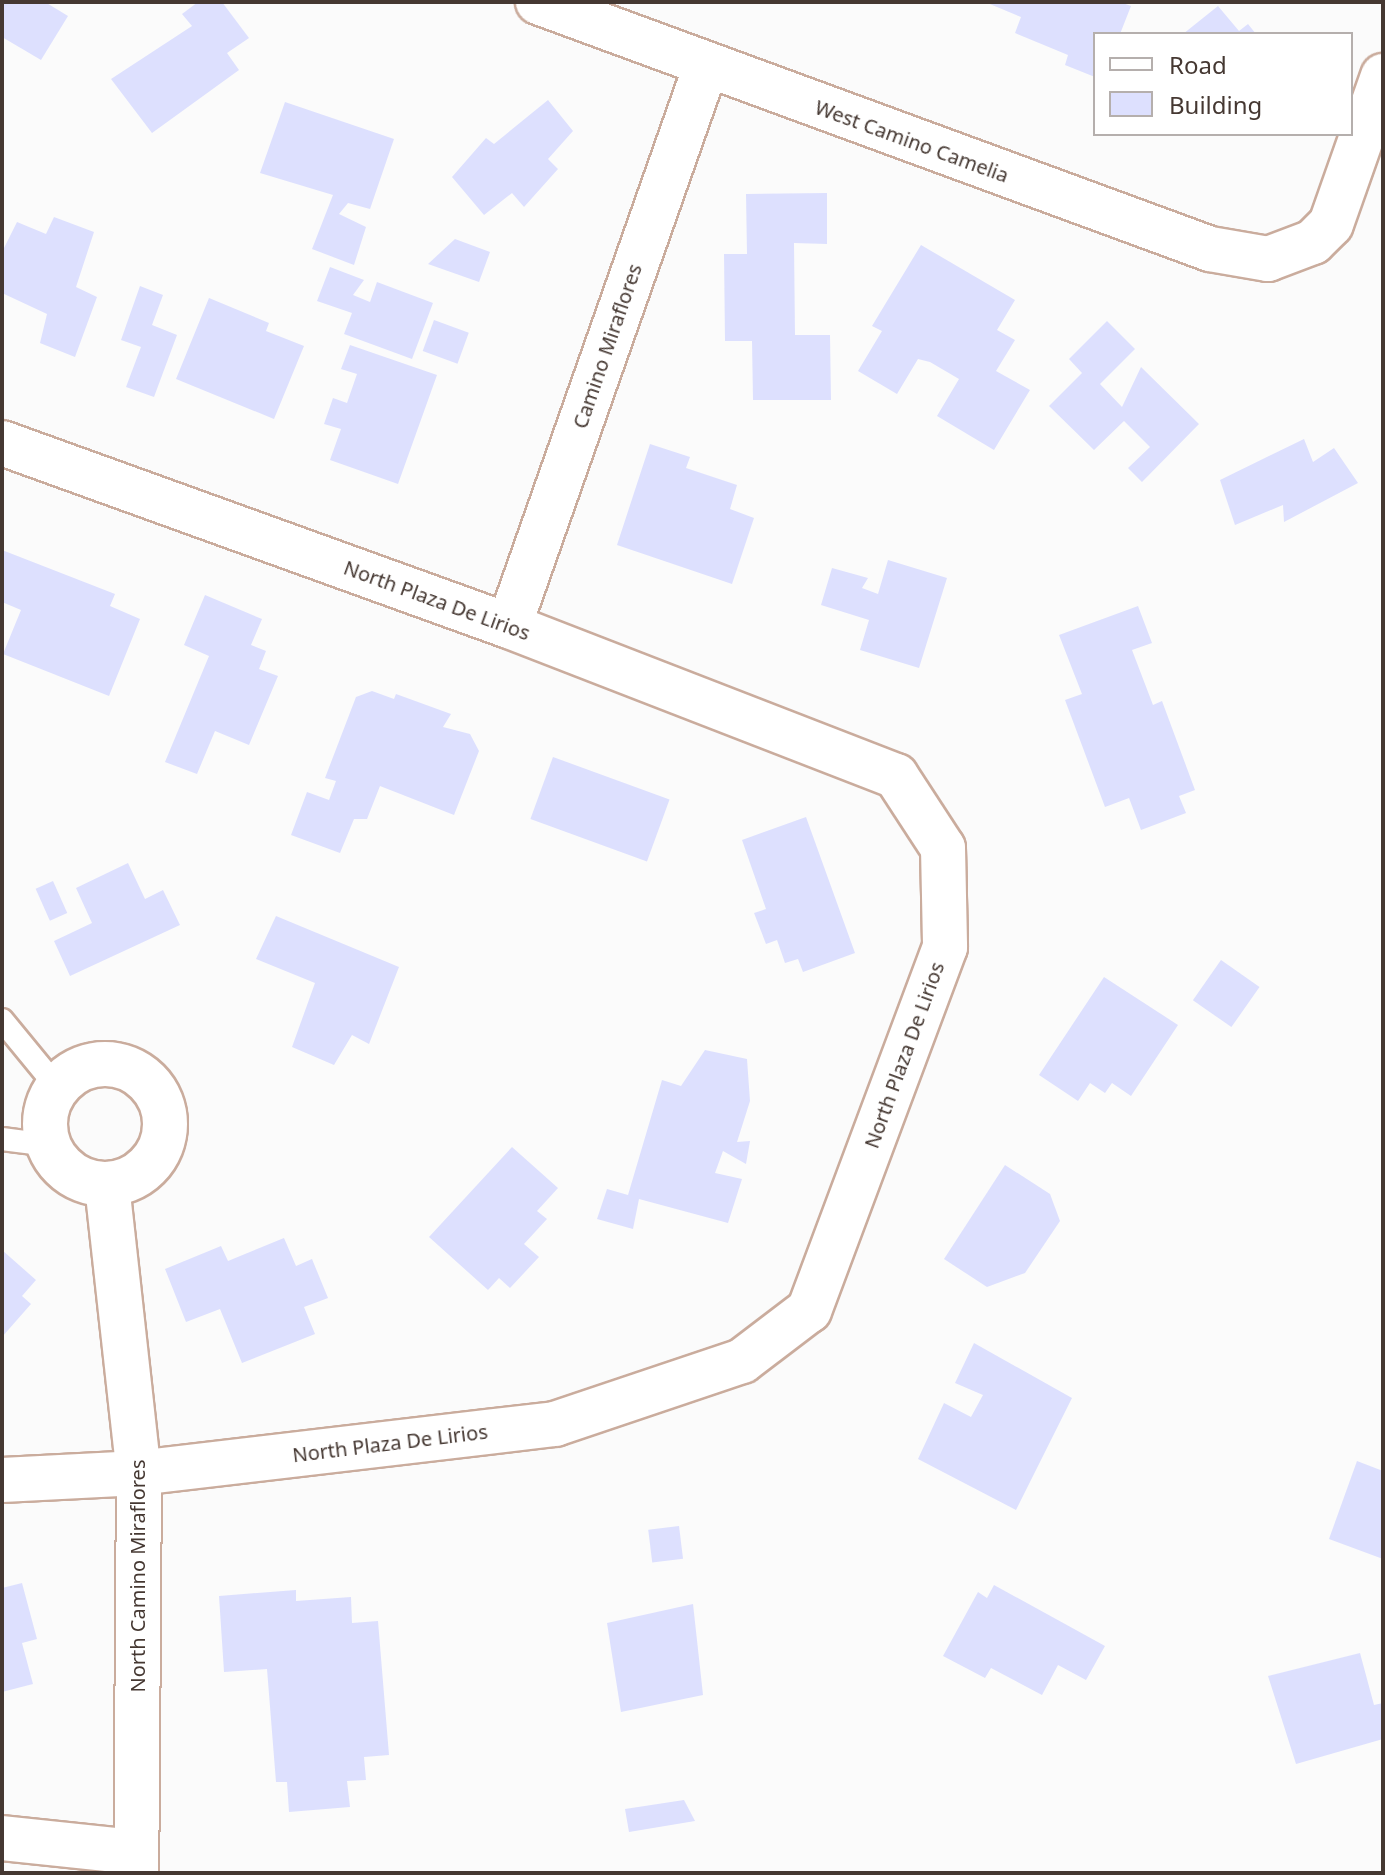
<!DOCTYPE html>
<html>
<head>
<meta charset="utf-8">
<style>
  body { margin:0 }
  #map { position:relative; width:1385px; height:1875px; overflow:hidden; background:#fbfbfb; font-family:"Noto Sans",sans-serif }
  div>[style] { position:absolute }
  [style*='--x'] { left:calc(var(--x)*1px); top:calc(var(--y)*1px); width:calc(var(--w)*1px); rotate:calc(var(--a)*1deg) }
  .building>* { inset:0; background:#dde0fe; transform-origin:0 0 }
  .roads { filter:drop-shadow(2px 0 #caac9d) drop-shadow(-2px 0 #caac9d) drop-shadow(0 2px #caac9d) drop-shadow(0 -2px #caac9d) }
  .lane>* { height:22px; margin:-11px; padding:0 11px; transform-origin:11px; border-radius:11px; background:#fff }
  .street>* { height:44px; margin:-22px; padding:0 22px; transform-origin:22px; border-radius:22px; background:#fff }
  .street>.ring { margin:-22px; padding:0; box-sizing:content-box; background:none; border:44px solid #fff; border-radius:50% }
  span { translate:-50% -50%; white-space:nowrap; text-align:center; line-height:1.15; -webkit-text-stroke:8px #fff; paint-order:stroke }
  .street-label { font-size:20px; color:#453832 }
  .frame { position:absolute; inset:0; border:4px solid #453832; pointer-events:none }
  .legend { position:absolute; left:1093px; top:32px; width:260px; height:104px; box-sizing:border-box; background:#fff; border:2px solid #b5afad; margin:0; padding:10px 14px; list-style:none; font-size:24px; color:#453832 }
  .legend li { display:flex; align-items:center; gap:16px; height:40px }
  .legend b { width:40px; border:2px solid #b5afad }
</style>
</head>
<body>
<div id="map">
  <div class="building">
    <i style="clip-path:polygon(2px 2px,45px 2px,68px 16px,41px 60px,2px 37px)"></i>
    <i style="clip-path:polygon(198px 2px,222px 2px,249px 38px,227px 53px,239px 70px,152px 133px,111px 79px,192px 26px,182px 14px)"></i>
    <i style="clip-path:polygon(985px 2px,1120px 2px,1131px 6px,1120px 34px,1095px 34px,1095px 77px,1065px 65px,1068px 55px,1015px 33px,1021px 17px)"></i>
    <i style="clip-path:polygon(1218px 6px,1239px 31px,1248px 24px,1256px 34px,1183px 34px)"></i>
    <i style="clip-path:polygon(548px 100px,573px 131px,548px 159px,558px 169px,524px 207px,512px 193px,484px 215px,452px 177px,486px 138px,494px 144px)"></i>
    <i style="clip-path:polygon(285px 102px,394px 139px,370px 209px,348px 203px,339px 214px,366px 227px,354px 265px,312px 249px,333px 195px,260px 173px)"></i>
    <i style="clip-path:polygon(827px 193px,827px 244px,794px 243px,795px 335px,830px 335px,831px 400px,753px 400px,752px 341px,725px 341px,724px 254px,747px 254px,746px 194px)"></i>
    <i style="clip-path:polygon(54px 217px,94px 232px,76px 287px,97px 297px,75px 357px,40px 343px,47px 314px,2px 293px,2px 252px,17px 222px,46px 234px)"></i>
    <i style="clip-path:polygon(455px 239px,490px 252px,479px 282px,428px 264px)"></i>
    <i style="clip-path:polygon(921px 245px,1015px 300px,997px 330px,1015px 340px,996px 371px,1030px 390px,994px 450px,937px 416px,959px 379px,930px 362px,918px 359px,897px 394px,858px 371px,882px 331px,872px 326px)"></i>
    <i style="clip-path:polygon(330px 267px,364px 280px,353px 295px,370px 302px,377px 282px,433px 303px,412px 359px,344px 334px,352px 313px,317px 301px)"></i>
    <i style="clip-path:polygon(140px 286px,163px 295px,152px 325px,177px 335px,154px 397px,126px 387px,141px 347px,121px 340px)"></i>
    <i style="clip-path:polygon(209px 298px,269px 323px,266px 331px,304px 346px,274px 419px,176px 379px)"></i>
    <i style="left:434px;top:320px;width:37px;height:33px;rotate:20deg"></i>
    <i style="clip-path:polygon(1107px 321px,1135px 349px,1100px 384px,1122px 407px,1141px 367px,1199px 424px,1142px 482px,1128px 468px,1150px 447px,1124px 421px,1094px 450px,1049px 406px,1082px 373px,1069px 359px)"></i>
    <i style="clip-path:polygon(350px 345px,437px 375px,398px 484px,330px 460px,341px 429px,324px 424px,333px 398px,347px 403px,357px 374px,341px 369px)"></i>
    <i style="clip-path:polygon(1304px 439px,1313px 462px,1334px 448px,1358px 483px,1284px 522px,1283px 505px,1235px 525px,1220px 480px)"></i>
    <i style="clip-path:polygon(650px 444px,690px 457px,686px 468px,737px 485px,730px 509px,754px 518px,732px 584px,617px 545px)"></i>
    <i style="clip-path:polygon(2px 550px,115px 594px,110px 606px,140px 619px,109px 696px,3px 654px,21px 610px,2px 602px)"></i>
    <i style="clip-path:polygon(888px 560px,947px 578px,919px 668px,860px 650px,869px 620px,821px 605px,832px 568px,868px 578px,862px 588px,878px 594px)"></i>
    <i style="clip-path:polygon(205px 595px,262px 619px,251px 645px,266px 651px,259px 669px,278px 676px,249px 745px,215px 731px,197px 774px,165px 762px,209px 656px,184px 645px)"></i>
    <i style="clip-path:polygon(1138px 606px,1152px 643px,1132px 650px,1153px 705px,1162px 701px,1195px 790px,1179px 796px,1186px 813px,1141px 830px,1129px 798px,1105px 807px,1065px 700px,1082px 694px,1059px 635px)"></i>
    <i style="clip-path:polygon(372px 691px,394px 699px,396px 694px,451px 714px,443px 727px,470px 734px,479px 751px,454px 815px,380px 786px,367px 819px,354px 819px,340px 853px,291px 835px,307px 792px,329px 800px,336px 781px,325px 778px,356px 697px)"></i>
    <i style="left:553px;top:757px;width:124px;height:66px;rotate:20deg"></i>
    <i style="clip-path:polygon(806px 817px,855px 953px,803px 972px,798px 959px,785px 963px,777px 940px,766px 944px,754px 913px,766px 909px,742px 840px)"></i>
    <i style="clip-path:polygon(128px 863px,145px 899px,163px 890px,180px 925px,70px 976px,54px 941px,92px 923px,76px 888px)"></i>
    <i style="left:53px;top:881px;width:35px;height:19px;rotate:66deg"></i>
    <i style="clip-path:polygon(276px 916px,399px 967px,369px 1044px,352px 1035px,334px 1065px,292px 1047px,315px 983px,256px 959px)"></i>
    <i style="left:1221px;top:960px;width:47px;height:49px;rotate:35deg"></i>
    <i style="clip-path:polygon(1104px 977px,1178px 1025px,1131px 1096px,1112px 1083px,1105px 1093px,1090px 1083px,1078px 1101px,1039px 1075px)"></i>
    <i style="clip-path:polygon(705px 1050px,747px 1059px,750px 1101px,737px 1142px,750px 1141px,746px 1164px,723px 1151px,715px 1173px,742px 1179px,728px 1223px,639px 1199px,633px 1229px,597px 1219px,607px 1189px,628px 1195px,662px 1080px,681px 1086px)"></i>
    <i style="clip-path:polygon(512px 1147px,558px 1188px,537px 1211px,547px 1219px,524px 1244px,539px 1257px,510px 1288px,499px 1278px,488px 1290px,429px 1237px)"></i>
    <i style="clip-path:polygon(1005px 1165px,1050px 1194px,1060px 1221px,1025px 1273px,987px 1287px,944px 1259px)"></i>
    <i style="clip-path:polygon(284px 1238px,296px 1266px,312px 1259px,328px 1298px,304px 1307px,315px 1334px,242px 1363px,220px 1309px,186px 1322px,165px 1269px,221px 1246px,228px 1261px)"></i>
    <i style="clip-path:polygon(2px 1250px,36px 1280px,22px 1296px,31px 1304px,2px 1337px)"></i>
    <i style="clip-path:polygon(974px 1343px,1072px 1398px,1016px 1510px,918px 1459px,944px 1403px,971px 1417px,983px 1395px,955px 1383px)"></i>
    <i style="clip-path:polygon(1357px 1461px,1383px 1471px,1383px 1559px,1329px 1539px)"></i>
    <i style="left:679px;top:1526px;width:33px;height:31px;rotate:83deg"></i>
    <i style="clip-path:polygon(22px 1583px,37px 1639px,22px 1643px,33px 1684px,2px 1692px,2px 1588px)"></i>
    <i style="clip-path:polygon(994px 1585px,1105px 1646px,1086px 1680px,1058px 1665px,1042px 1695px,991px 1668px,985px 1678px,943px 1656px,978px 1592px,987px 1598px)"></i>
    <i style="clip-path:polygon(296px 1590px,296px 1601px,351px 1597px,352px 1623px,378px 1621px,389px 1755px,364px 1757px,366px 1780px,347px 1781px,350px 1807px,289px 1812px,287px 1782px,276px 1782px,267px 1669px,224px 1672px,219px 1596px)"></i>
    <i style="clip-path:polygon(693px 1604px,703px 1695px,621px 1712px,607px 1623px)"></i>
    <i style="clip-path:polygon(1360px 1653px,1374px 1705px,1383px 1703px,1383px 1739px,1296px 1764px,1268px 1676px)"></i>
    <i style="clip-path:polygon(684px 1800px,695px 1821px,629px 1832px,625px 1809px)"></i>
  </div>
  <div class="roads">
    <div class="lane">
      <i style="--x:2;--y:1020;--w:87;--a:50.6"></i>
      <i style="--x:2;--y:1139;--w:46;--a:7.4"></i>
    </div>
    <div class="street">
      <i style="--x:538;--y:2;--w:716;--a:20.18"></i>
      <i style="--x:1210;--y:249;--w:59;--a:9.8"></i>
      <i style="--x:1268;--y:259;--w:48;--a:-20.7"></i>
      <i style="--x:1313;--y:242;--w:25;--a:-45"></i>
      <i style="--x:1331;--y:224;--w:157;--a:-70.6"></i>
      <i style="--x:2;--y:443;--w:539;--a:19.85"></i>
      <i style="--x:509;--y:626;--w:415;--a:21.2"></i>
      <i style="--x:896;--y:776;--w:86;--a:56.9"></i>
      <i style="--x:943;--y:848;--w:99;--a:88.8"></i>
      <i style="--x:945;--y:947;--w:388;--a:110.5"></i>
      <i style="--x:809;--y:1310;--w:84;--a:142.7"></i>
      <i style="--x:742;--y:1361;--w:197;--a:161.4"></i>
      <i style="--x:555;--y:1424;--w:419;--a:173.3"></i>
      <i style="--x:139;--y:1473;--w:137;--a:177.1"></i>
      <i style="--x:509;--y:626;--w:594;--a:-70.62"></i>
      <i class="ring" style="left:45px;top:1064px;width:76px;height:76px"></i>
      <i style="--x:107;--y:1185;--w:290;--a:83.7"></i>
      <i style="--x:139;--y:1473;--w:400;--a:90.4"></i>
      <i style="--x:2;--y:1838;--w:134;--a:6"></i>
    </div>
  </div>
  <div class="street-label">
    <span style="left:912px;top:141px;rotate:20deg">West Camino Camelia</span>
    <span style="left:607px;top:346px;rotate:-71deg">Camino Miraflores</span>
    <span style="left:437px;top:600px;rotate:20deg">North Plaza De Lirios</span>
    <span style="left:904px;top:1055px;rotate:-70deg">North Plaza De Lirios</span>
    <span style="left:390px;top:1443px;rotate:-7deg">North Plaza De Lirios</span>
    <span style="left:137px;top:1576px;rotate:-90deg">North Camino Miraflores</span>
  </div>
  <div class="frame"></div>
  <ul class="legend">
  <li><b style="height:10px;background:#fff"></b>Road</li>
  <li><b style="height:22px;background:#dde0fe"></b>Building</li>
  </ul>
</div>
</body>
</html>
